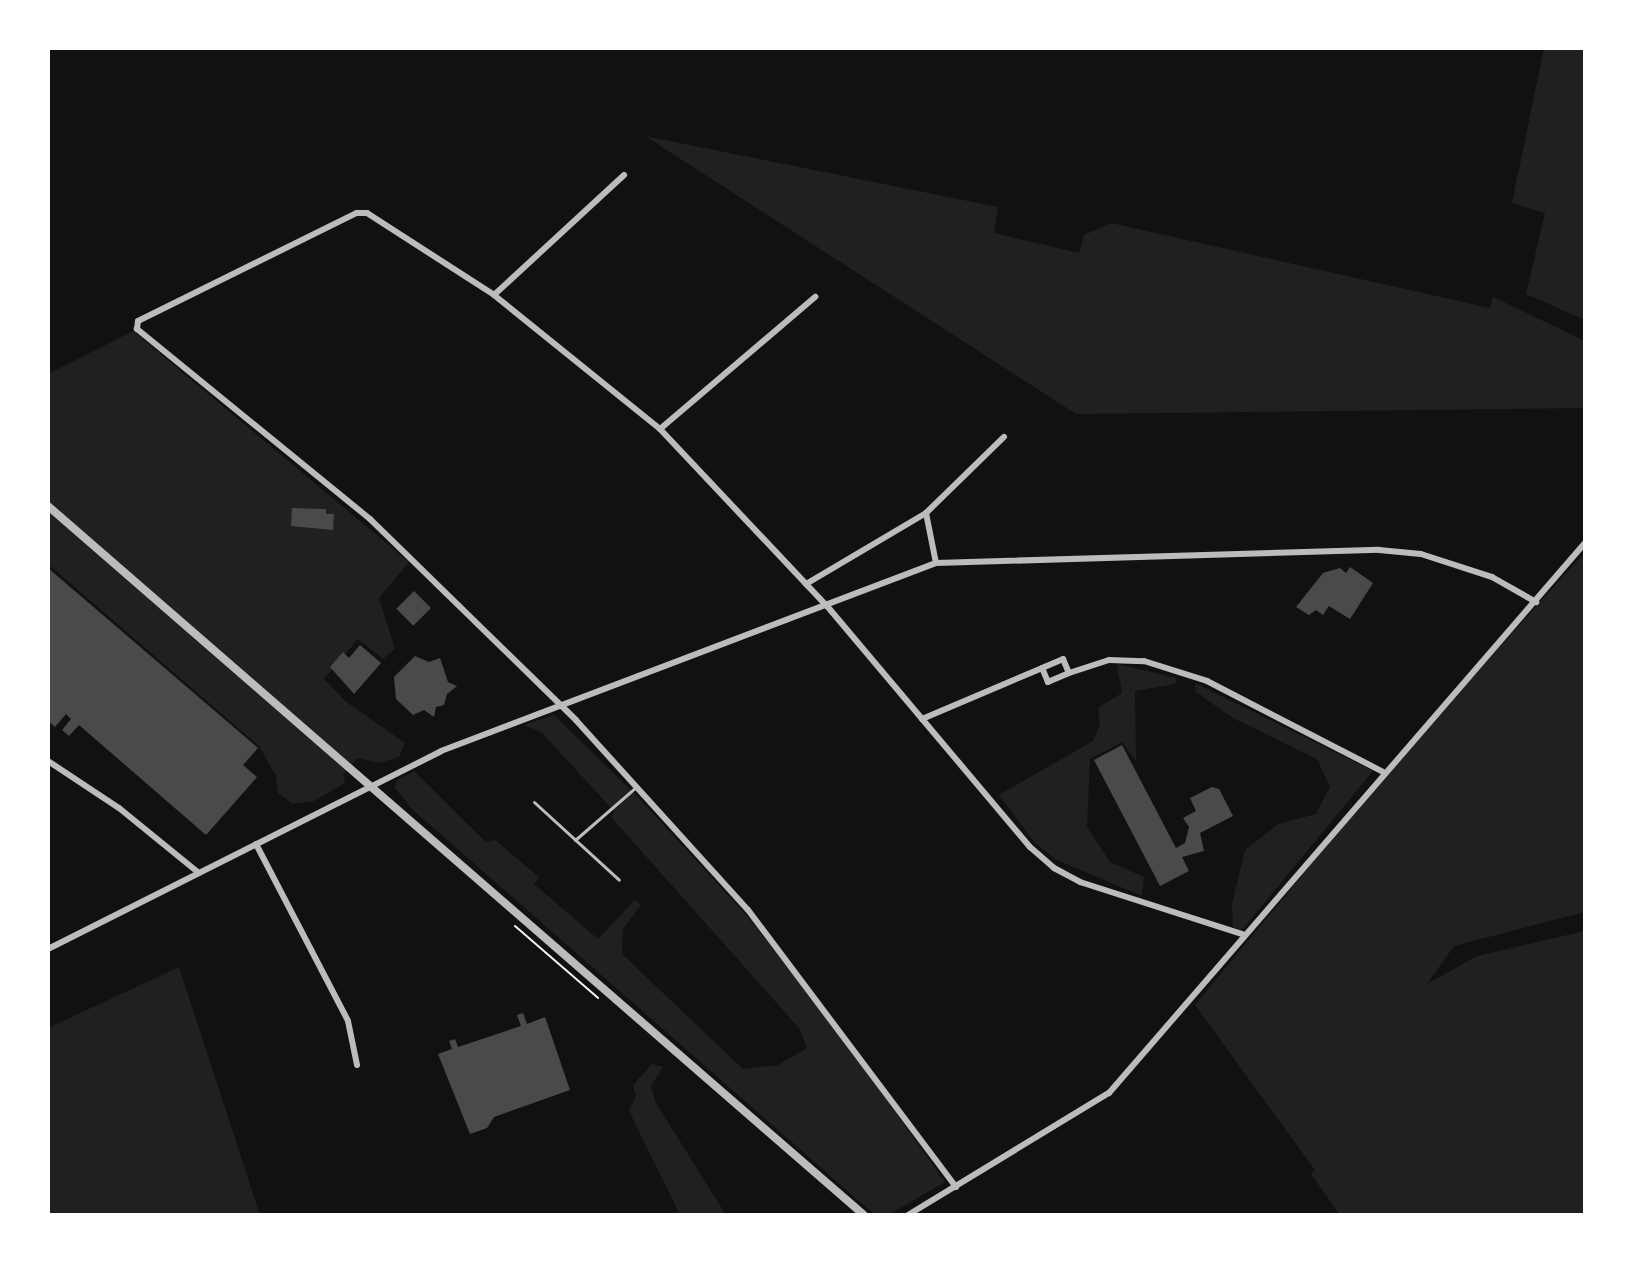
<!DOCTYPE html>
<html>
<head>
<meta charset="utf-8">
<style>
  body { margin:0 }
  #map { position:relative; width:1633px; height:1263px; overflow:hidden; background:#111; font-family:"Titillium Web",sans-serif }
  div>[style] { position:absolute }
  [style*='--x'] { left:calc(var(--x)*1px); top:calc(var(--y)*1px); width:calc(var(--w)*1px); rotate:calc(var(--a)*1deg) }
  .green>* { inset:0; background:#202020 }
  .building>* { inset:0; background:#4a4a4a; transform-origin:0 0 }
  .path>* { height:2px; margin:-1px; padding:0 1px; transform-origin:1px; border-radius:1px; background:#f5f5f5 }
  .service>* { height:3px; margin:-1.5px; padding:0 1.5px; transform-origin:1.5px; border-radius:1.5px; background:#bcbcbc }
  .minor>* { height:6px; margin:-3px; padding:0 3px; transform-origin:3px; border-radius:3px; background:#bcbcbc }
  .tertiary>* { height:8px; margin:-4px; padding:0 4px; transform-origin:4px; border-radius:4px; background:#bcbcbc }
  span { translate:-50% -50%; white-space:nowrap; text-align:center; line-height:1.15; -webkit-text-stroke:8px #fff; paint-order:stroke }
  .frame { position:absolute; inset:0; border:50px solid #fff; pointer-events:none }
</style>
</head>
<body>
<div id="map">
  <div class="green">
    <i style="clip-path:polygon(1544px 48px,1585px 48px,1585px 320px,1526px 294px,1545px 213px,1512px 203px)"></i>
    <i style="clip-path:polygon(645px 136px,998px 207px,994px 233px,1079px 253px,1084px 235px,1111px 223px,1490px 308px,1493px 297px,1585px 341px,1585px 408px,1076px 414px)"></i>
    <i style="clip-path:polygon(133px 331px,409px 562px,379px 598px,395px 649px,383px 659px,358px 639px,324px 679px,345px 701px,405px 743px,399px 757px,379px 763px,357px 758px,343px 775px,345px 783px,314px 801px,293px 804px,278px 793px,276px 776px,259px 746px,48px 564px,48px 374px)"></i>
    <i style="clip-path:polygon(1585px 552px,1585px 912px,1454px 946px,1427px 984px,1477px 956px,1585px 931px,1585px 1215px,1340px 1215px,1311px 1174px,1315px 1170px,1195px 1005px,1390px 769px)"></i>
    <i style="clip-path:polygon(1117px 664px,1177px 678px,1175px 684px,1135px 691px,1136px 761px,1122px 742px,1090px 759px,1087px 827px,1110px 862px,1144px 877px,1142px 896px,1057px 860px,1035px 843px,999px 795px,1093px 741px,1100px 724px,1098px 708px,1122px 693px)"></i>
    <i style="clip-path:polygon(1195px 683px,1373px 771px,1242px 930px,1233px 927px,1232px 904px,1245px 850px,1278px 824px,1316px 814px,1330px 787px,1317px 759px,1233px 718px,1196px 692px)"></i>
    <i style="clip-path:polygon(554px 715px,637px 796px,747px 916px,838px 1031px,945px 1182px,888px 1215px,875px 1215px,412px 809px,395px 788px,396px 781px,414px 771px,486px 842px,495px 840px,539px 877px,534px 884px,598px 939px,635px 900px,641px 905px,623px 929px,622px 954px,743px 1069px,778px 1065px,807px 1048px,799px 1028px,611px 817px,615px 812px,541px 732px,524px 725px)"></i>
    <i style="clip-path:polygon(179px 967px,260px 1215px,48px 1215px,48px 1028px)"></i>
    <i style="clip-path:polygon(652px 1064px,663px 1067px,651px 1086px,656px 1103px,726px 1215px,680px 1215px,629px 1111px,636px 1096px,633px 1085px)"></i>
  </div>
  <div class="building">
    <i style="clip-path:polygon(292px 508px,326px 509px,326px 514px,334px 514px,333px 530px,291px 526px)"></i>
    <i style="clip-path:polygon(1350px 567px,1373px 583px,1350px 619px,1329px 606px,1323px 615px,1316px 610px,1309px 615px,1296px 607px,1323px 573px,1340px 568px,1346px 573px)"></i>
    <i style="clip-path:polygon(48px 568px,258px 748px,243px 765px,257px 777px,206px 835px,79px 725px,69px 736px,62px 730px,71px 719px,66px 714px,55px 727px,48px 721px)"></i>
    <i style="left:414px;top:591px;width:24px;height:25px;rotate:45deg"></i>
    <i style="clip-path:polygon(360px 645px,381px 663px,354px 694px,330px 667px,343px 652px,349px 658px)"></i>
    <i style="clip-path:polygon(415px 656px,429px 662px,440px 658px,448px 682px,457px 686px,447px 694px,444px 705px,436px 707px,434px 717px,424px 710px,413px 715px,396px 699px,394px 677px)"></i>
    <i style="clip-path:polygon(1122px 745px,1176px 848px,1185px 843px,1189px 827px,1183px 818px,1196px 811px,1190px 798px,1212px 787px,1219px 789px,1233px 816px,1200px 833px,1204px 851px,1182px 857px,1189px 871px,1160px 886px,1094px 760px)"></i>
    <i style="clip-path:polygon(523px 1013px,527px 1024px,545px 1017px,570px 1090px,494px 1117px,487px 1128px,470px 1134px,438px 1054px,452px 1049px,449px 1041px,455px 1039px,458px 1047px,521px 1026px,517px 1015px)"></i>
  </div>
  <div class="path">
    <i style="--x:515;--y:926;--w:110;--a:40.9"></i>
  </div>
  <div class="service">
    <i style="--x:534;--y:802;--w:115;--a:42.5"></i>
    <i style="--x:575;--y:840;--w:81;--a:-41"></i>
  </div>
  <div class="minor">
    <i style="--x:494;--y:295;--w:177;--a:-42.7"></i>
    <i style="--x:660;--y:429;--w:204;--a:-40.4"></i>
    <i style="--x:926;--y:513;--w:109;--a:-44.3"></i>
    <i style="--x:806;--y:584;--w:139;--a:-30.6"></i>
    <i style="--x:926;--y:513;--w:51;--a:78.7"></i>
    <i style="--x:1069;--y:673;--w:42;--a:-18"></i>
    <i style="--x:1109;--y:660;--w:35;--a:2"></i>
    <i style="--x:1144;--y:661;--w:66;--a:17.6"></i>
    <i style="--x:1207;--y:681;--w:198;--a:27.3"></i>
    <i style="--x:922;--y:719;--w:130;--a:-23"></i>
    <i style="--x:1042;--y:668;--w:23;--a:-23"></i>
    <i style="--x:1063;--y:659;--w:15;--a:67"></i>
    <i style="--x:1069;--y:673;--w:23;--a:157"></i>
    <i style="--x:1048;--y:682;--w:15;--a:-113"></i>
    <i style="--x:48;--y:761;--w:85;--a:33.5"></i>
    <i style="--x:119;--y:808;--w:103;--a:39.1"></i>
    <i style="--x:256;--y:844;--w:199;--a:62.5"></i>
    <i style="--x:348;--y:1021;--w:45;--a:78.4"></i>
    <i style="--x:48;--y:949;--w:440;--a:-26.7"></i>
    <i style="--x:441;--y:751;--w:529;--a:-20.8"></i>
    <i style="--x:936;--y:563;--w:443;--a:-1.7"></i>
    <i style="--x:1379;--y:550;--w:42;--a:5.4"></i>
    <i style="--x:1421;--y:554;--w:75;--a:17.9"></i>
    <i style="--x:1492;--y:577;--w:51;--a:29.6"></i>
    <i style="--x:956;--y:1187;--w:346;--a:-126.9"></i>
    <i style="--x:748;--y:910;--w:256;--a:-132.2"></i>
    <i style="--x:576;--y:720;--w:288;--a:-135.7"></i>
    <i style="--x:370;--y:519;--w:301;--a:-140.8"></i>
    <i style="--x:137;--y:329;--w:8;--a:-83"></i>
    <i style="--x:138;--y:321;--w:244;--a:-26.3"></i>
    <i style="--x:357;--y:213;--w:10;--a:0"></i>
    <i style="--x:367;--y:213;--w:151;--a:32.8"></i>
    <i style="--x:494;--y:295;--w:213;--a:38.9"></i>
    <i style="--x:660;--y:429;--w:243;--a:46.7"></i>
    <i style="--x:827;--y:606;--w:315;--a:49.9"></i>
    <i style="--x:1030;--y:847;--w:32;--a:41"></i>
    <i style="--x:1054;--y:868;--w:30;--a:28"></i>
    <i style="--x:1080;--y:882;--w:173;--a:17.8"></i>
    <i style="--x:908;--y:1215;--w:235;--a:-31.3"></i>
    <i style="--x:1109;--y:1093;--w:727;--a:-49.13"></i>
  </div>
  <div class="tertiary">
    <i style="--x:48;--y:506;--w:1081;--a:40.99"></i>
  </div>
  <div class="frame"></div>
</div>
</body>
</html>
